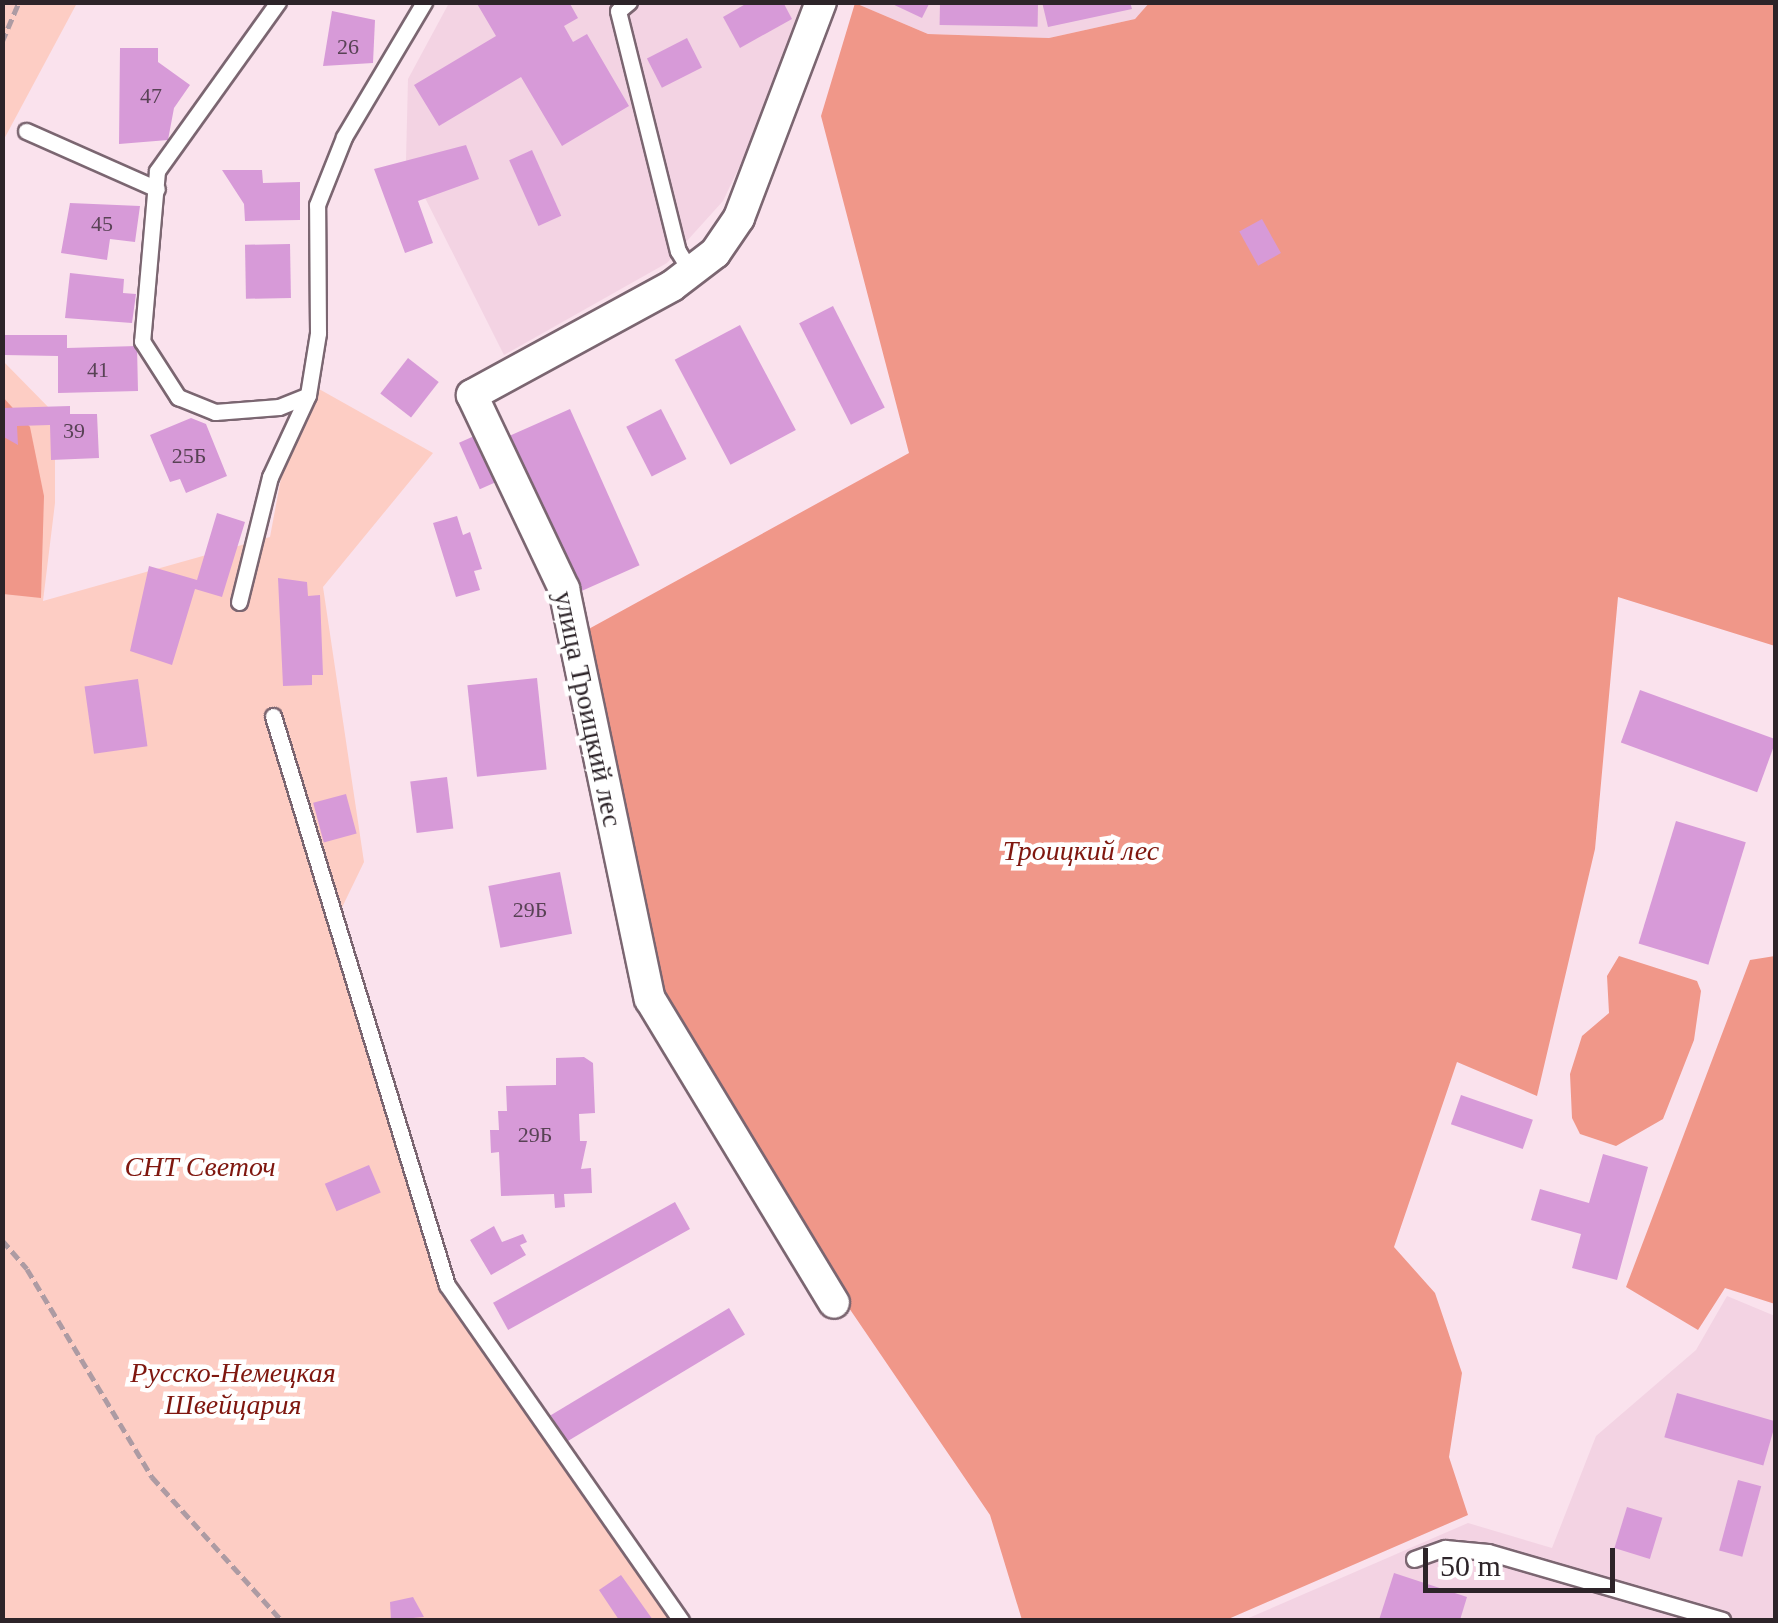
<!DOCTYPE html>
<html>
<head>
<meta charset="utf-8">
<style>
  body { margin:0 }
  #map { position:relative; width:1778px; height:1623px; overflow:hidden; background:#fae2ed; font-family:Georgia,serif }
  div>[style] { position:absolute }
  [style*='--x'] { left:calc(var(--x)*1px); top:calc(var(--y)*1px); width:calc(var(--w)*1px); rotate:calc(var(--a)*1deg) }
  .built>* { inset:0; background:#f3d3e3 }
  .green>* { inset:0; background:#fdcdc4 }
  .forest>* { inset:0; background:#f09789 }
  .building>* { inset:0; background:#d79ad8; transform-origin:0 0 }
  .path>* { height:5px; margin-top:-2.5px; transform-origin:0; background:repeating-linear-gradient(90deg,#ad9ba3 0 10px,transparent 0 15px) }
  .roads { filter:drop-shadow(2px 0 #7b6671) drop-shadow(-2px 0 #7b6671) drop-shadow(0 2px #7b6671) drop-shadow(0 -2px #7b6671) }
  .lane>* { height:15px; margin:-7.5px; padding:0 7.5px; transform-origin:7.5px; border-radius:7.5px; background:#fff }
  .street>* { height:30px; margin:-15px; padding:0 15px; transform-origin:15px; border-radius:15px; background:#fff }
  span { translate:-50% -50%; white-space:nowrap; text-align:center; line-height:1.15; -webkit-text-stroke:9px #fff; paint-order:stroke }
  .number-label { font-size:22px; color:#584255 }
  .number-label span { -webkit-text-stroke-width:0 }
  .street-label { font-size:28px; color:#2d2429 }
  .park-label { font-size:28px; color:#7f170f; font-style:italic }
  .frame { position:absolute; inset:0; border:5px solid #2d2429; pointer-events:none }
  .scale { position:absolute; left:1423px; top:1548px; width:192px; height:45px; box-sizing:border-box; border:5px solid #2d2429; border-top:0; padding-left:12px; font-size:30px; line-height:35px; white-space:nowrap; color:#2d2429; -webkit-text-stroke:8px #fff; paint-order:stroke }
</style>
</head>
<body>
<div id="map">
  <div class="built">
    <i style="clip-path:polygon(449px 3px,809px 3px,810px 18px,723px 201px,667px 263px,504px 355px,406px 160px,408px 79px)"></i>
    <i style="clip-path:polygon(855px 3px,1150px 3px,1135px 19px,1049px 38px,928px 34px)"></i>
    <i style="clip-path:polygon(1727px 1296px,1775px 1316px,1775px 1620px,1244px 1620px,1468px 1523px,1552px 1548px,1596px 1436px,1696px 1350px)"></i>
  </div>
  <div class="green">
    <i style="clip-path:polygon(3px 2px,77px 3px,3px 141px,2px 3px)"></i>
    <i style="clip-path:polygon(2px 360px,55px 414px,55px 503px,43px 601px,270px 537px,284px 462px,319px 389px,433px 453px,323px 587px,364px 862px,334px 924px,437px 1281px,670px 1620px,3px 1620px)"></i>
  </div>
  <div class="forest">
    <i style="clip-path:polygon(1150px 2px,1775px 3px,1775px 646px,1618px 597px,1595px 849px,1537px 1096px,1457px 1062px,1394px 1247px,1435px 1293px,1462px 1373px,1449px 1457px,1468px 1515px,1226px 1620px,1022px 1620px,990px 1515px,849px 1308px,663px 1003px,585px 631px,909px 453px,821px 116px,855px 3px,928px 34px,1049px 38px,1135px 19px)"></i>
    <i style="clip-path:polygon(2px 396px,30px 427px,44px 496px,41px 598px,3px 594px)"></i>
    <i style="clip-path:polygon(1619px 956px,1697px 981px,1701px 991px,1694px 1040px,1663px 1119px,1616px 1146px,1580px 1134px,1572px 1118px,1570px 1074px,1582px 1036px,1609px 1013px,1607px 976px)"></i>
    <i style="clip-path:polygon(1775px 956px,1775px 1304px,1725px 1288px,1698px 1330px,1626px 1287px,1750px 960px)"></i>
  </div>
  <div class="building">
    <i style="clip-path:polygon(476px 2px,569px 2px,578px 18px,564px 26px,573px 42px,587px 34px,629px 106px,562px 146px,521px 77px,439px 126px,414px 85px,496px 36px)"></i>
    <i style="clip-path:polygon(749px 2px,783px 2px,792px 19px,740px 48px,723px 17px)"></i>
    <i style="clip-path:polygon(888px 2px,930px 2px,922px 18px)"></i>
    <i style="left:940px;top:2px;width:98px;height:23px;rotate:1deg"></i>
    <i style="clip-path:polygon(1042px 2px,1130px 2px,1132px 9px,1048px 27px)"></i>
    <i style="clip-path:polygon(332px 11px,375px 20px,373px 63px,323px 66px)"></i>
    <i style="left:687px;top:38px;width:33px;height:45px;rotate:63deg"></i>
    <i style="clip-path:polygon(120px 48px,158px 48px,158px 62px,190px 85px,174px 108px,168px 140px,119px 144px)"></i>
    <i style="clip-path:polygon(466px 145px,479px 179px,418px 201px,433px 243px,405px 253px,374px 169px)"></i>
    <i style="left:532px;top:150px;width:72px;height:25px;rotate:66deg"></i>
    <i style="clip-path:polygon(222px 170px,262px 170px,263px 183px,300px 182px,300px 220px,245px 221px,244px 204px)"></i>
    <i style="clip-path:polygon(70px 203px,140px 206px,135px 242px,110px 239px,107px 260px,61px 253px)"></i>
    <i style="left:1262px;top:219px;width:39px;height:26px;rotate:61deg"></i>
    <i style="left:290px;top:244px;width:54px;height:45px;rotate:89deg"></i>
    <i style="clip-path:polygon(70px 273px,124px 279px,123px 293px,136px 294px,132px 323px,65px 318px)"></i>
    <i style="left:833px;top:306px;width:114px;height:38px;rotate:63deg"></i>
    <i style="left:740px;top:325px;width:119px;height:74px;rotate:62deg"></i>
    <i style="clip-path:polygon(2px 335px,67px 335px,67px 348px,137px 346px,138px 391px,58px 393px,58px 356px,4px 355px)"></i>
    <i style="left:408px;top:358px;width:39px;height:45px;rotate:38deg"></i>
    <i style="clip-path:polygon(70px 406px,70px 414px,97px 414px,99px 458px,51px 460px,50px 425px,17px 426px,18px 445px,2px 436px,2px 408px)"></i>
    <i style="left:570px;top:409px;width:171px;height:69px;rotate:66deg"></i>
    <i style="left:661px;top:409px;width:56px;height:39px;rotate:63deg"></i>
    <i style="clip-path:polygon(191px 418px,206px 424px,227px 476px,186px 493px,180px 479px,170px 482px,150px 435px)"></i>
    <i style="left:481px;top:433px;width:51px;height:24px;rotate:66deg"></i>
    <i style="clip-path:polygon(217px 513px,245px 522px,222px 597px,195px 589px,172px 665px,130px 651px,149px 566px,197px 580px)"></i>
    <i style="clip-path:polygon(457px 516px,463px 535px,470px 532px,482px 569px,474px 571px,480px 590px,456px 597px,433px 523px)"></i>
    <i style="clip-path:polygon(278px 578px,307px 582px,308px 596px,320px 595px,323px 675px,312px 675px,312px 685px,283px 686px)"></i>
    <i style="left:537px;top:678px;width:92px;height:70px;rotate:84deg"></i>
    <i style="left:138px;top:679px;width:68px;height:54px;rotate:82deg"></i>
    <i style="left:1640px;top:690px;width:145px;height:56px;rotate:20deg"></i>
    <i style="left:447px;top:777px;width:52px;height:37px;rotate:83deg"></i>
    <i style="left:346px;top:794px;width:41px;height:34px;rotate:75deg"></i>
    <i style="left:1676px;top:821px;width:73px;height:128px;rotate:17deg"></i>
    <i style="left:560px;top:872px;width:63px;height:73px;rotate:79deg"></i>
    <i style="clip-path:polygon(584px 1057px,593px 1063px,595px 1113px,579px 1114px,580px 1141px,587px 1141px,581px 1169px,591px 1168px,592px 1193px,564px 1194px,565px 1207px,555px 1208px,554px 1194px,501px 1196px,499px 1152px,491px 1153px,490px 1130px,499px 1130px,498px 1111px,507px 1111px,506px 1086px,556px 1085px,556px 1058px)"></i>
    <i style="left:1461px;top:1095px;width:76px;height:31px;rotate:19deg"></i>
    <i style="clip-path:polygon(1603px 1154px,1648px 1167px,1617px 1280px,1572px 1268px,1581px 1234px,1531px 1220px,1540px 1189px,1589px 1203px)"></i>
    <i style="left:369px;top:1165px;width:30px;height:48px;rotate:67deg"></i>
    <i style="left:675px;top:1202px;width:31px;height:208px;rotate:61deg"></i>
    <i style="clip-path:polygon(494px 1226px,502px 1242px,523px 1234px,527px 1242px,520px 1245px,526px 1255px,491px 1275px,470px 1240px)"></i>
    <i style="left:729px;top:1308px;width:31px;height:208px;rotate:59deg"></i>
    <i style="left:1677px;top:1393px;width:103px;height:46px;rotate:16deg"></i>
    <i style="left:1738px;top:1480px;width:24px;height:73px;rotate:15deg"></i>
    <i style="left:1627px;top:1507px;width:37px;height:43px;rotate:17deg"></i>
    <i style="clip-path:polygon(1394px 1573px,1467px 1597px,1460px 1620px,1379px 1620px)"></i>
    <i style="clip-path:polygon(621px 1575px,653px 1620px,619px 1620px,599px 1590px)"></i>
    <i style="clip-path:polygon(413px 1597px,424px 1617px,391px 1620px,390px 1602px)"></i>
  </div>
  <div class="path">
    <i style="--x:2;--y:42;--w:43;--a:-67"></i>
    <i style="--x:2;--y:1240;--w:38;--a:49"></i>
    <i style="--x:27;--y:1269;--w:243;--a:59"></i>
    <i style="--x:152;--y:1477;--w:193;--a:47.9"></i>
  </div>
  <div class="roads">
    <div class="lane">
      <i style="--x:278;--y:2;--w:208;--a:125.6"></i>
      <i style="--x:157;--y:171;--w:171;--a:95"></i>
      <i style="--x:142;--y:341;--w:67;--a:57.3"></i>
      <i style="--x:178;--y:397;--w:40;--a:22"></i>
      <i style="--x:215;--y:412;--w:64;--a:-4.5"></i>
      <i style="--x:279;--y:407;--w:31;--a:-22"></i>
      <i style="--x:308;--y:395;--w:63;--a:-80.8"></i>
      <i style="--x:318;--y:333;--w:128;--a:-90.4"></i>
      <i style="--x:317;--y:205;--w:73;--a:-68.3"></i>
      <i style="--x:344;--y:137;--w:157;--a:-59.3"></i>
      <i style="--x:629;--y:2;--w:14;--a:141"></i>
      <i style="--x:618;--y:11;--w:247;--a:76"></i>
      <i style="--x:678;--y:251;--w:25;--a:58"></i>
      <i style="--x:26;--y:131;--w:143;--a:23.9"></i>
      <i style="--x:239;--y:602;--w:129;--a:-76.1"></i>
      <i style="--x:270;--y:477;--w:90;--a:-65.1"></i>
      <i style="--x:273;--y:716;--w:595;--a:73"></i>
      <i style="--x:447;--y:1285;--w:409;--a:55.1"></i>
      <i style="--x:1414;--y:1559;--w:33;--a:-20"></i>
      <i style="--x:1445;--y:1548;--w:43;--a:5.3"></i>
      <i style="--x:1488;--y:1552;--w:244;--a:16.2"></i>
    </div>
    <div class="street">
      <i style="--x:821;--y:2;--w:231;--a:110.8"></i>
      <i style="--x:739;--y:218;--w:42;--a:124.4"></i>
      <i style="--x:715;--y:253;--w:54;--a:142.5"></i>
      <i style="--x:672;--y:286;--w:228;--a:151.4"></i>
      <i style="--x:472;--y:395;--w:215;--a:64.6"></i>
      <i style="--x:564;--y:589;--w:419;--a:78.2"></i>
      <i style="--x:650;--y:999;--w:355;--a:58.8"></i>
    </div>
  </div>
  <div class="number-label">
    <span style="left:348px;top:47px">26</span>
    <span style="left:151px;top:96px">47</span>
    <span style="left:102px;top:224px">45</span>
    <span style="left:98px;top:370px">41</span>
    <span style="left:74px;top:431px">39</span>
    <span style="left:189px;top:456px">25Б</span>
    <span style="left:530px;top:910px">29Б</span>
    <span style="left:535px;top:1135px">29Б</span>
  </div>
  <div class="street-label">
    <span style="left:588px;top:709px;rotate:78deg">улица Троицкий лес</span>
  </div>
  <div class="park-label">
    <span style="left:1081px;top:851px">Троицкий лес</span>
    <span style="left:200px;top:1167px">СНТ Светоч</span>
    <span style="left:233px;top:1389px">Русско-Немецкая<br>Швейцария</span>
  </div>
  <div class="frame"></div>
  <div class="scale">50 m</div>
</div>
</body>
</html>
